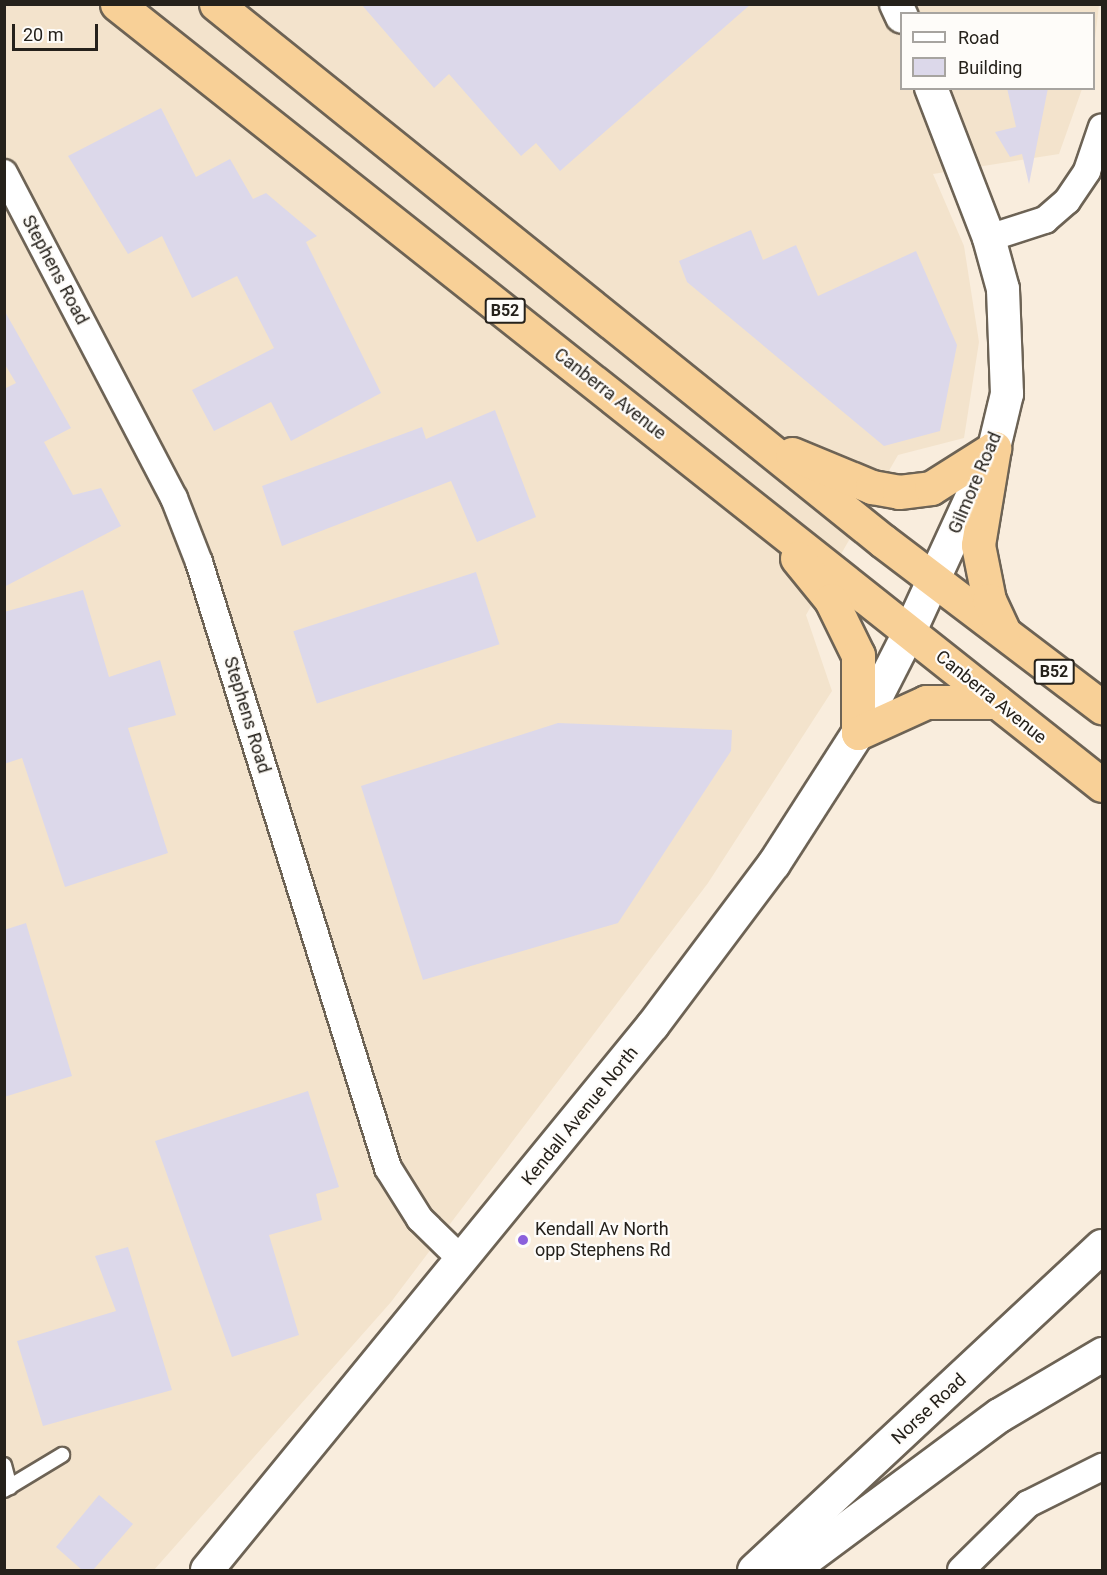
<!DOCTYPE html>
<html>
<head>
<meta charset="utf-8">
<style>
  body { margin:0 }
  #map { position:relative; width:1107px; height:1575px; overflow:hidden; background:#f9eddd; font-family:Roboto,sans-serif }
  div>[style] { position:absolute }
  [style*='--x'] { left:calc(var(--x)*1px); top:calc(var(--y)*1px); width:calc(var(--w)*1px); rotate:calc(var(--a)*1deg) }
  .built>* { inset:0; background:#f3e3cc }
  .building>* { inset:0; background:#dcd8ea; transform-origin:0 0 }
  .roads { filter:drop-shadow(2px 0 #6d6355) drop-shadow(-2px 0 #6d6355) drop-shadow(0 2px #6d6355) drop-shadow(0 -2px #6d6355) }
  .service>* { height:14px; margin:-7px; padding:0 7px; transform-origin:7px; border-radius:7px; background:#fff }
  .minor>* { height:26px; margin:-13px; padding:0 13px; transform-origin:13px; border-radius:13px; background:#fff }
  .tertiary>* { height:32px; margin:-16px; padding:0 16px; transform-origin:16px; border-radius:16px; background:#fff }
  .secondary>* { height:33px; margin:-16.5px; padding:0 16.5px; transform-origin:16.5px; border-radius:16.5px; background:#fff }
  .trunk>* { height:33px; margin:-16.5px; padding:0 16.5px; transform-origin:16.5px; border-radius:16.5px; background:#f8d097 }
  .dots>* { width:16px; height:16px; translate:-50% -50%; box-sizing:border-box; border:3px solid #fefcf9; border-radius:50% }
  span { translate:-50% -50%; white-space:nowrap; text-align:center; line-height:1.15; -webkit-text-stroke:4.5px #fefcf9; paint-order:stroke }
  .shield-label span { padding:2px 4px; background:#fefcf9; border:2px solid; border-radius:4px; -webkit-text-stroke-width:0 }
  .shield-label { font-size:16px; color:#25211b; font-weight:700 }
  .street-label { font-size:18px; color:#25211b }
  .poi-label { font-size:18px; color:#25211b }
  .left { translate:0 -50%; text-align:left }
  .frame { position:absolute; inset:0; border:6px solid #25211b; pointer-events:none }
  .legend { position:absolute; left:900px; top:12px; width:195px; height:78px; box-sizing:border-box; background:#fefcf9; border:2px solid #a7a4a0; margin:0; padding:8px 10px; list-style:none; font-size:18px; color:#25211b }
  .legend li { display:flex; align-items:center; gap:12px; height:30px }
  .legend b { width:30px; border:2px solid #a7a4a0 }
  .scale { position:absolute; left:12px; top:24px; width:86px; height:27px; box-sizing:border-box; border:3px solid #25211b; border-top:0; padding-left:8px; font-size:18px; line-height:21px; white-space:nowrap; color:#25211b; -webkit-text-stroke:4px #fefcf9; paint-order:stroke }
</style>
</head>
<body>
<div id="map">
  <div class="built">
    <i style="clip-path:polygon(5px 5px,1099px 5px,1094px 47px,1094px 14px,902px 14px,902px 88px,1082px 89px,1059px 154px,933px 174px,964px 246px,979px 342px,964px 438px,898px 455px,806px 615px,832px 691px,708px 883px,391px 1302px,154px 1570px,5px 1570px)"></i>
  </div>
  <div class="building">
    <i style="clip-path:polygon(361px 4px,751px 4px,560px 171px,536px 143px,521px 156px,449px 74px,434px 88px)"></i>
    <i style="clip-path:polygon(1007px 88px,1048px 88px,1029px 184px,1022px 154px,1010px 157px,995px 132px,1016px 127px)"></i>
    <i style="clip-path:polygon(161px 108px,196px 177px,230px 159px,253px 199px,266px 193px,317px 236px,306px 242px,381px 393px,291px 441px,271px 402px,214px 431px,192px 390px,274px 348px,237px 276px,192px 298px,162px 236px,128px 254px,68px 156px)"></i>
    <i style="clip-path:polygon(751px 230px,763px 260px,796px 245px,818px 296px,916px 251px,957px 345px,940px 431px,884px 446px,687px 282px,679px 261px)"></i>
    <i style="clip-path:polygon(4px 310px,71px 428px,44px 442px,73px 495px,101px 488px,121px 526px,4px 587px,4px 389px,16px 383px,4px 363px)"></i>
    <i style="clip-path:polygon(495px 410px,536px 517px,477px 542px,451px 481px,282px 546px,262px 486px,422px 427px,426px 439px)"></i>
    <i style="left:476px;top:572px;width:76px;height:192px;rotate:72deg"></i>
    <i style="clip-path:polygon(83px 590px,109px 677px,160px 660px,176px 715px,128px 728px,168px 853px,65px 887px,22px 758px,4px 764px,4px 612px)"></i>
    <i style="clip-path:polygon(558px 723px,732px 730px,731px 751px,618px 923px,423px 980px,361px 786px)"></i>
    <i style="clip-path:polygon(26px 923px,72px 1076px,4px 1097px,4px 930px)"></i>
    <i style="clip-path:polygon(308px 1091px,339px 1187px,316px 1194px,322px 1220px,269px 1235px,299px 1335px,232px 1357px,155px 1141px)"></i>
    <i style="clip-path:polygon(128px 1247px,172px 1390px,43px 1426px,17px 1341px,116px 1311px,95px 1256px)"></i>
    <i style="clip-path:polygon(99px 1495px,133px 1524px,93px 1570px,82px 1570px,56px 1547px)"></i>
  </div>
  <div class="roads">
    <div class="service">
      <i style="--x:4;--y:1465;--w:23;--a:75"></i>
      <i style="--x:4;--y:1490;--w:68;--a:-31.1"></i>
    </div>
    <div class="minor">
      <i style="--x:4;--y:173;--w:367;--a:62.4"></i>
      <i style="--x:174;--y:498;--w:69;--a:68.7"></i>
      <i style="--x:199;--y:562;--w:635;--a:72.68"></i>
      <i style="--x:388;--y:1168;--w:60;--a:57.9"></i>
      <i style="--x:420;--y:1219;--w:60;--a:44.3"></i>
      <i style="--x:989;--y:238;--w:59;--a:-17.8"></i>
      <i style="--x:1045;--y:220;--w:29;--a:-41"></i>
      <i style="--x:1067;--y:201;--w:36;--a:-56"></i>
      <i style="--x:1087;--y:171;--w:46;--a:-71.2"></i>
      <i style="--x:961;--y:1570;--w:94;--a:-44.6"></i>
      <i style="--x:1028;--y:1504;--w:83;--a:-26.6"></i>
    </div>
    <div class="tertiary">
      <i style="--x:896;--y:4;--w:14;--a:65"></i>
      <i style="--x:207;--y:1570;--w:704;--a:-50.7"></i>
      <i style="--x:653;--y:1025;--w:201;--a:-53.1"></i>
      <i style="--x:774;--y:864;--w:156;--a:-57.3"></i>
      <i style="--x:858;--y:733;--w:114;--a:-63"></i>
      <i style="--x:910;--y:631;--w:201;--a:-65.3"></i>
      <i style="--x:994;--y:448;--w:56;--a:-76.5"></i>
      <i style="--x:1007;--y:394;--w:105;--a:-92.2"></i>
      <i style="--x:1003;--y:289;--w:53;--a:-105.4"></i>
      <i style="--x:989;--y:238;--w:161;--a:-111.1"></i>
    </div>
    <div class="secondary">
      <i style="--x:754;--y:1570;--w:475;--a:-43"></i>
      <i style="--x:790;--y:1570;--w:260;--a:-36.6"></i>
      <i style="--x:999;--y:1415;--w:120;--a:-30.6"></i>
    </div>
    <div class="trunk">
      <i style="--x:117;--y:4;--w:1257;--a:38.41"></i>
      <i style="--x:216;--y:4;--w:856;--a:38.84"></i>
      <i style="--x:883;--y:541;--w:275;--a:37.2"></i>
      <i style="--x:994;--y:448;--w:98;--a:99.4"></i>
      <i style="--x:978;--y:545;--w:56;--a:78.7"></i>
      <i style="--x:989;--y:600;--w:35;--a:65"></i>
      <i style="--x:792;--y:454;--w:87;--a:22.4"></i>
      <i style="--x:872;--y:487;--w:27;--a:10"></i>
      <i style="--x:899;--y:492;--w:32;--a:-7"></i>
      <i style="--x:931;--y:488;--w:75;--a:-32.4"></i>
      <i style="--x:797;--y:558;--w:54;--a:51"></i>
      <i style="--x:831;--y:600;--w:61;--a:63.9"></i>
      <i style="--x:858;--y:655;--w:78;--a:90"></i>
      <i style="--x:858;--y:733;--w:75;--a:-24.5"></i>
      <i style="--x:926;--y:702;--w:71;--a:0"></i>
    </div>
  </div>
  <div class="dots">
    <i style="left:523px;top:1240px;background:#8b61dc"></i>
  </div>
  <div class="shield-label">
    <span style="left:505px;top:311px">B52</span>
    <span style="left:1054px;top:672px">B52</span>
  </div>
  <div class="street-label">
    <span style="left:55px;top:270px;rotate:62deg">Stephens Road</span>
    <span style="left:610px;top:394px;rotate:38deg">Canberra Avenue</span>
    <span style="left:975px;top:483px;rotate:-67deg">Gilmore Road</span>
    <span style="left:991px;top:697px;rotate:39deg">Canberra Avenue</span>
    <span style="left:247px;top:715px;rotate:73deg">Stephens Road</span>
    <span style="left:580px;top:1116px;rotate:-51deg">Kendall Avenue North</span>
    <span style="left:929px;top:1409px;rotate:-43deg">Norse Road</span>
  </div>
  <div class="poi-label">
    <span class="left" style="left:535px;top:1240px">Kendall Av North<br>opp Stephens Rd</span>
  </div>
  <div class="frame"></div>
  <ul class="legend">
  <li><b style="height:8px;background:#fff"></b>Road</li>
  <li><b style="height:16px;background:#dcd8ea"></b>Building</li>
  </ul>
  <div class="scale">20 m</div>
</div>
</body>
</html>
